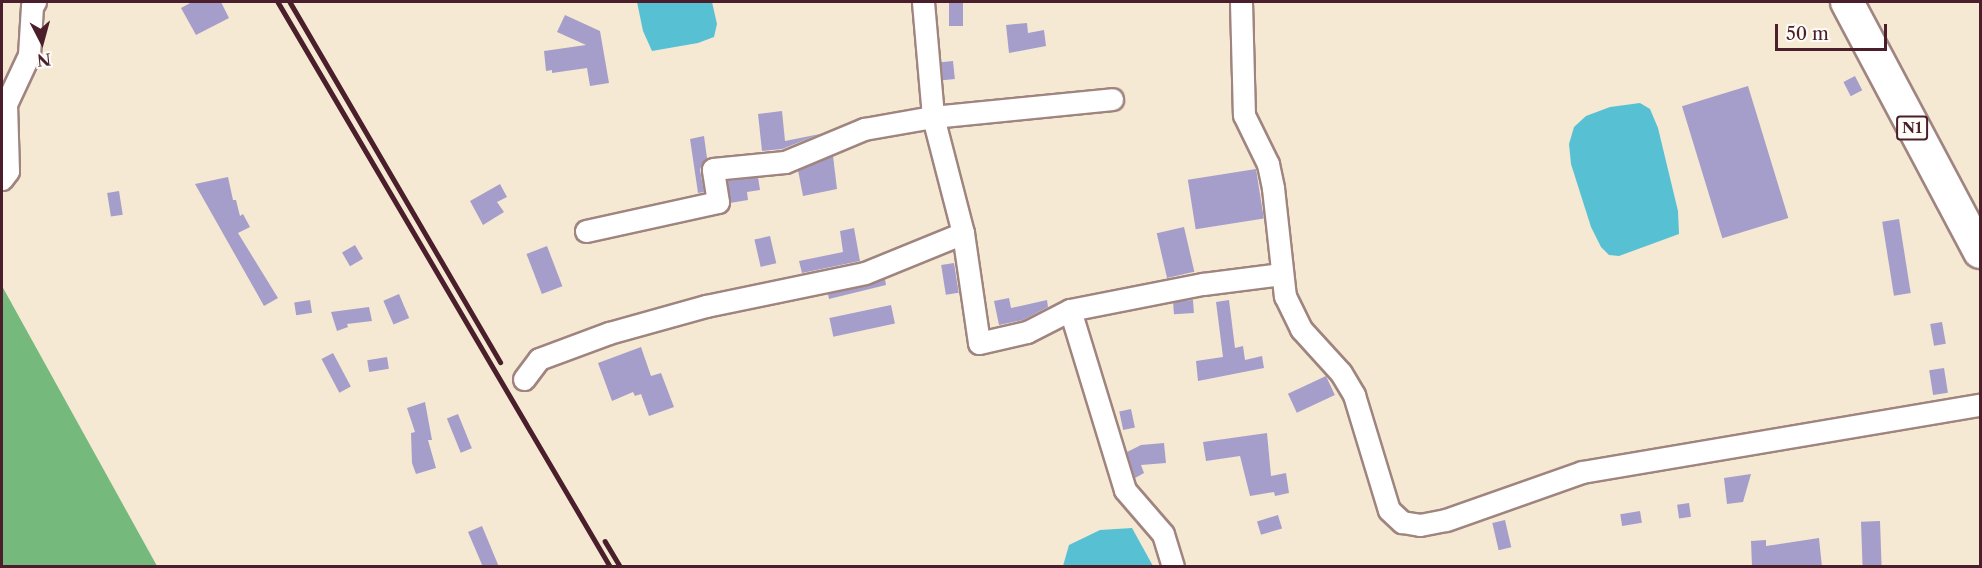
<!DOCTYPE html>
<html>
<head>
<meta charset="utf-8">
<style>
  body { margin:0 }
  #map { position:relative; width:1982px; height:568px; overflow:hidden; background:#f5e9d3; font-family:"Libre Caslon Text",serif }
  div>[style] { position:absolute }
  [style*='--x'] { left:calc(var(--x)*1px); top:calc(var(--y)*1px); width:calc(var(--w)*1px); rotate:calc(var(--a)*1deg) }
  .forest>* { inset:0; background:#75b97c }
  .water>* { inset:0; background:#57c1d3 }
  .building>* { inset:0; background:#a69eca; transform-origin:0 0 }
  .roads { filter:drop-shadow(2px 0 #a0847f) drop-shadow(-2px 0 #a0847f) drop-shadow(0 2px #a0847f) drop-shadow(0 -2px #a0847f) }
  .minor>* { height:21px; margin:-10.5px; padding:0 10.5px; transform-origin:10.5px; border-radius:10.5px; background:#fff }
  .highway>* { height:32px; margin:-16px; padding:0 16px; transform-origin:16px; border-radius:16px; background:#fff }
  .rail>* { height:4.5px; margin:-2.25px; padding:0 2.25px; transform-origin:2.25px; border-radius:2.25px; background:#4a1f2b }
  span { translate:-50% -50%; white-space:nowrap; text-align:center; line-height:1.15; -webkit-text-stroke:5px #fdfcf7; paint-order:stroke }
  .shield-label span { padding:2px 4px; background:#fdfcf7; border:2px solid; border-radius:4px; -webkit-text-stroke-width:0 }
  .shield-label { font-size:15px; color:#4a1f2b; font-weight:700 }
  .frame { position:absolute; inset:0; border:3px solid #4a1f2b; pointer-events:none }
  .north { position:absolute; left:12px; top:12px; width:60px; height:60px; -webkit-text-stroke:4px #fdfcf7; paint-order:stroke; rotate:174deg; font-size:16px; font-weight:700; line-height:24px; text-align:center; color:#4a1f2b }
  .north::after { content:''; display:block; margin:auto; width:21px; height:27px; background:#4a1f2b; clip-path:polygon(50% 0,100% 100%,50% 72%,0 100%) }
  .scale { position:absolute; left:1775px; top:24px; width:112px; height:27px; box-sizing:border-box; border:3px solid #4a1f2b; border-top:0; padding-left:8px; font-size:18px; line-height:21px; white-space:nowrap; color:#4a1f2b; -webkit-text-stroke:4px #fdfcf7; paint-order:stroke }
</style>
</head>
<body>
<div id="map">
  <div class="forest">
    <i style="clip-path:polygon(2px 286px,157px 566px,2px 566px)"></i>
  </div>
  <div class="water">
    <i style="clip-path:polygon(637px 2px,712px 2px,717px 24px,714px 37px,698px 43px,652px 51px,643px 31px)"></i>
    <i style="clip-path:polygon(1640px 103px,1650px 109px,1658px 128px,1678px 211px,1679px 234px,1619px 256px,1609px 255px,1601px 247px,1591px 227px,1571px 164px,1569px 144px,1574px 127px,1586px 116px,1610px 107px)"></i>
    <i style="clip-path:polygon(1132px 528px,1153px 566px,1063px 566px,1069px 545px,1100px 530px)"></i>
  </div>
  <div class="building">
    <i style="clip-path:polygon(192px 2px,221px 2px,229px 18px,196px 35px,181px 8px)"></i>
    <i style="left:949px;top:2px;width:14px;height:24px"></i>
    <i style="clip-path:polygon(565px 15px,600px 31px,609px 83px,590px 86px,587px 68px,552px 73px,552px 70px,546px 71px,544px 51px,586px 45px,557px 32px)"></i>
    <i style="clip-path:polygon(1027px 23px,1028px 33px,1044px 30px,1046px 46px,1009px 53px,1006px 25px)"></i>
    <i style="left:953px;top:61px;width:18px;height:12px;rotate:84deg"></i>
    <i style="left:1855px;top:76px;width:16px;height:13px;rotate:63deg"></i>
    <i style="left:1748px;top:86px;width:138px;height:69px;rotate:73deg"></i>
    <i style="clip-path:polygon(782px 111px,785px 141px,820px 134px,782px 149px,762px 151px,758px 114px)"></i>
    <i style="clip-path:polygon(704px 136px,707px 158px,702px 164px,700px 170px,704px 192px,698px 193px,690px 139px)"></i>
    <i style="clip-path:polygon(833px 156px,837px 189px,803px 196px,798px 170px)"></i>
    <i style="left:1256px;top:169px;width:50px;height:69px;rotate:81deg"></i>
    <i style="clip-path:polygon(228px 177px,233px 200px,236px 200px,240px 216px,243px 214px,250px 227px,238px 233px,278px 298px,264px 306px,195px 184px)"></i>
    <i style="clip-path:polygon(758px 177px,760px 190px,747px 192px,748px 200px,730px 203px,728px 181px)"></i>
    <i style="clip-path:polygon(500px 184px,507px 197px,497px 202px,504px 212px,483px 225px,470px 201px)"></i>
    <i style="left:119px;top:191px;width:24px;height:12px;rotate:81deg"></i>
    <i style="left:1899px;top:219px;width:75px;height:17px;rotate:81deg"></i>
    <i style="left:1184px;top:227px;width:46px;height:28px;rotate:77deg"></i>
    <i style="clip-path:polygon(854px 228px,860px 261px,802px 273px,799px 261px,843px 252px,840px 231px)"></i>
    <i style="left:770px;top:236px;width:28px;height:16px;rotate:77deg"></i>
    <i style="left:355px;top:245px;width:16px;height:15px;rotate:60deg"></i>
    <i style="left:547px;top:246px;width:43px;height:22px;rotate:69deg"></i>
    <i style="left:954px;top:263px;width:30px;height:13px;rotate:81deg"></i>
    <i style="clip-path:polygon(885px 279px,886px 285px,829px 299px,828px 294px,868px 285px)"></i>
    <i style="left:399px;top:294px;width:26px;height:17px;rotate:67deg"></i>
    <i style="clip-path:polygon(1009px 298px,1011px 308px,1047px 300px,1048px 307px,1023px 320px,999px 325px,994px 301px)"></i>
    <i style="left:310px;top:300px;width:13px;height:16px;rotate:81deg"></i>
    <i style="left:1193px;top:300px;width:13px;height:20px;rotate:86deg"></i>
    <i style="clip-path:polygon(1229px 300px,1235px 348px,1243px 346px,1245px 360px,1262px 356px,1264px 368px,1198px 381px,1196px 361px,1223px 357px,1216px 302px)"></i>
    <i style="left:891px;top:305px;width:19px;height:63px;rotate:78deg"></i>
    <i style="clip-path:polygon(369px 307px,372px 321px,347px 324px,348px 327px,337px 331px,331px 312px)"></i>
    <i style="left:1942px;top:322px;width:22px;height:12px;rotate:80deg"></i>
    <i style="clip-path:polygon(641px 347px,651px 376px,661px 373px,674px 407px,649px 416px,641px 394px,635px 396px,633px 392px,612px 401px,598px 363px)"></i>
    <i style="left:333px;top:353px;width:38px;height:13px;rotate:62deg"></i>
    <i style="left:387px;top:357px;width:12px;height:20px;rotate:81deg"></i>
    <i style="left:1944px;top:368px;width:25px;height:15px;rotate:81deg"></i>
    <i style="left:1326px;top:376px;width:21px;height:42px;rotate:65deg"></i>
    <i style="clip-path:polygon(425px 402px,432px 440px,428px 440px,436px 468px,416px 474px,412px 463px,411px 433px,415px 432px,407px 408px)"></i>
    <i style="left:1131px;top:409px;width:19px;height:12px;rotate:78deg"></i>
    <i style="left:458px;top:414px;width:37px;height:12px;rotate:68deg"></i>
    <i style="clip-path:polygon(1267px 433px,1271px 476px,1286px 473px,1289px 493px,1275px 496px,1274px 492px,1250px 496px,1240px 456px,1206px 461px,1203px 442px)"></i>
    <i style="clip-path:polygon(1164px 443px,1166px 463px,1141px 465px,1144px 473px,1135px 478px,1127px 452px,1141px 445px)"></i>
    <i style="clip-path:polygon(1751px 474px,1743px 502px,1727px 504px,1724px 478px)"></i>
    <i style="left:1689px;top:503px;width:14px;height:12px;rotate:82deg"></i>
    <i style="left:1640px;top:511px;width:12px;height:20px;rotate:81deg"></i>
    <i style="left:1278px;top:515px;width:14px;height:22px;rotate:73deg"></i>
    <i style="left:1505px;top:520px;width:28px;height:13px;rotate:77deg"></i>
    <i style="left:1880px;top:521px;width:46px;height:19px;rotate:88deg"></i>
    <i style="clip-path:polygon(482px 526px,499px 567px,483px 567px,468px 532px)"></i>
    <i style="clip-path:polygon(1819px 538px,1822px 567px,1752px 567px,1751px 541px,1766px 540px,1766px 546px)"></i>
  </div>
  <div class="roads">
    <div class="minor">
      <i style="--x:923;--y:2;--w:115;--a:85"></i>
      <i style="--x:933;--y:117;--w:180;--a:-5.7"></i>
      <i style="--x:1241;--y:2;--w:113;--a:88.5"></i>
      <i style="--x:1244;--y:115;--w:55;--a:63.9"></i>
      <i style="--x:1268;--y:164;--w:25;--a:78"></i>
      <i style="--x:1273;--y:188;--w:109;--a:83.7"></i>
      <i style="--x:1285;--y:296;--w:37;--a:64"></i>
      <i style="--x:1301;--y:329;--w:59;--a:47.7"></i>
      <i style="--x:1341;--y:373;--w:26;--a:59"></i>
      <i style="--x:1354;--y:395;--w:120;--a:73.1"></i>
      <i style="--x:1389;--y:510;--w:18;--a:43"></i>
      <i style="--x:1402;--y:522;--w:18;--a:9"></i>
      <i style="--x:1420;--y:525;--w:26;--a:-11"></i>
      <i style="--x:1446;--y:520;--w:144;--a:-19.4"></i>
      <i style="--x:1582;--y:472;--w:404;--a:-9.6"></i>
      <i style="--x:2;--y:179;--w:10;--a:-53"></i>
      <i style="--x:8;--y:171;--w:67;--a:-91.7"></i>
      <i style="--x:6;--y:104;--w:54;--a:-64.9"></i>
      <i style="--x:29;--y:55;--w:49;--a:-86.5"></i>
      <i style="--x:32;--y:6;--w:5;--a:-53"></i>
      <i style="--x:586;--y:231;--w:135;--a:-12.4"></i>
      <i style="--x:718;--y:202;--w:33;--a:-99"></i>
      <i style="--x:713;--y:169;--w:72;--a:-5.6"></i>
      <i style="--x:785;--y:162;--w:86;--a:-22.7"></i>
      <i style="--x:864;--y:129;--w:70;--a:-9.9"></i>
      <i style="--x:933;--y:117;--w:120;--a:75.5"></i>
      <i style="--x:1070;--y:310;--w:136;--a:-11.1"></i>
      <i style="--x:1203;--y:284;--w:79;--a:-7.3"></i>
      <i style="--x:524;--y:379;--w:25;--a:-53"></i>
      <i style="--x:539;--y:359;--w:75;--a:-20.4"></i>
      <i style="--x:609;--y:333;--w:101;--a:-15.6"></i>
      <i style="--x:706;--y:306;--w:162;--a:-11.7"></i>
      <i style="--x:865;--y:273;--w:106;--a:-22.2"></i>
      <i style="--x:963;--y:233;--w:111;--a:81.7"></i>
      <i style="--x:979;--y:343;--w:49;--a:-12.9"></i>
      <i style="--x:1027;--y:332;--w:48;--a:-27.1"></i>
      <i style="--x:1070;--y:310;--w:188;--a:73"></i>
      <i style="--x:1125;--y:490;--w:58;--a:49.2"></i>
      <i style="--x:1163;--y:534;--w:34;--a:73"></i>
    </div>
    <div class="highway">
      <i style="--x:1847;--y:2;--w:283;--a:62"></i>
    </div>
  </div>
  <div class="rail">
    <i style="--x:278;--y:2;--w:654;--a:59.52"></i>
    <i style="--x:290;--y:2;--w:417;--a:59.7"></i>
    <i style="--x:605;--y:541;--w:29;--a:59"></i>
  </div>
  <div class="shield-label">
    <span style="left:1912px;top:128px">N1</span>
  </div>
  <div class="frame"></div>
  <div class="north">N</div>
  <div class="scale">50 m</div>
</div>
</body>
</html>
